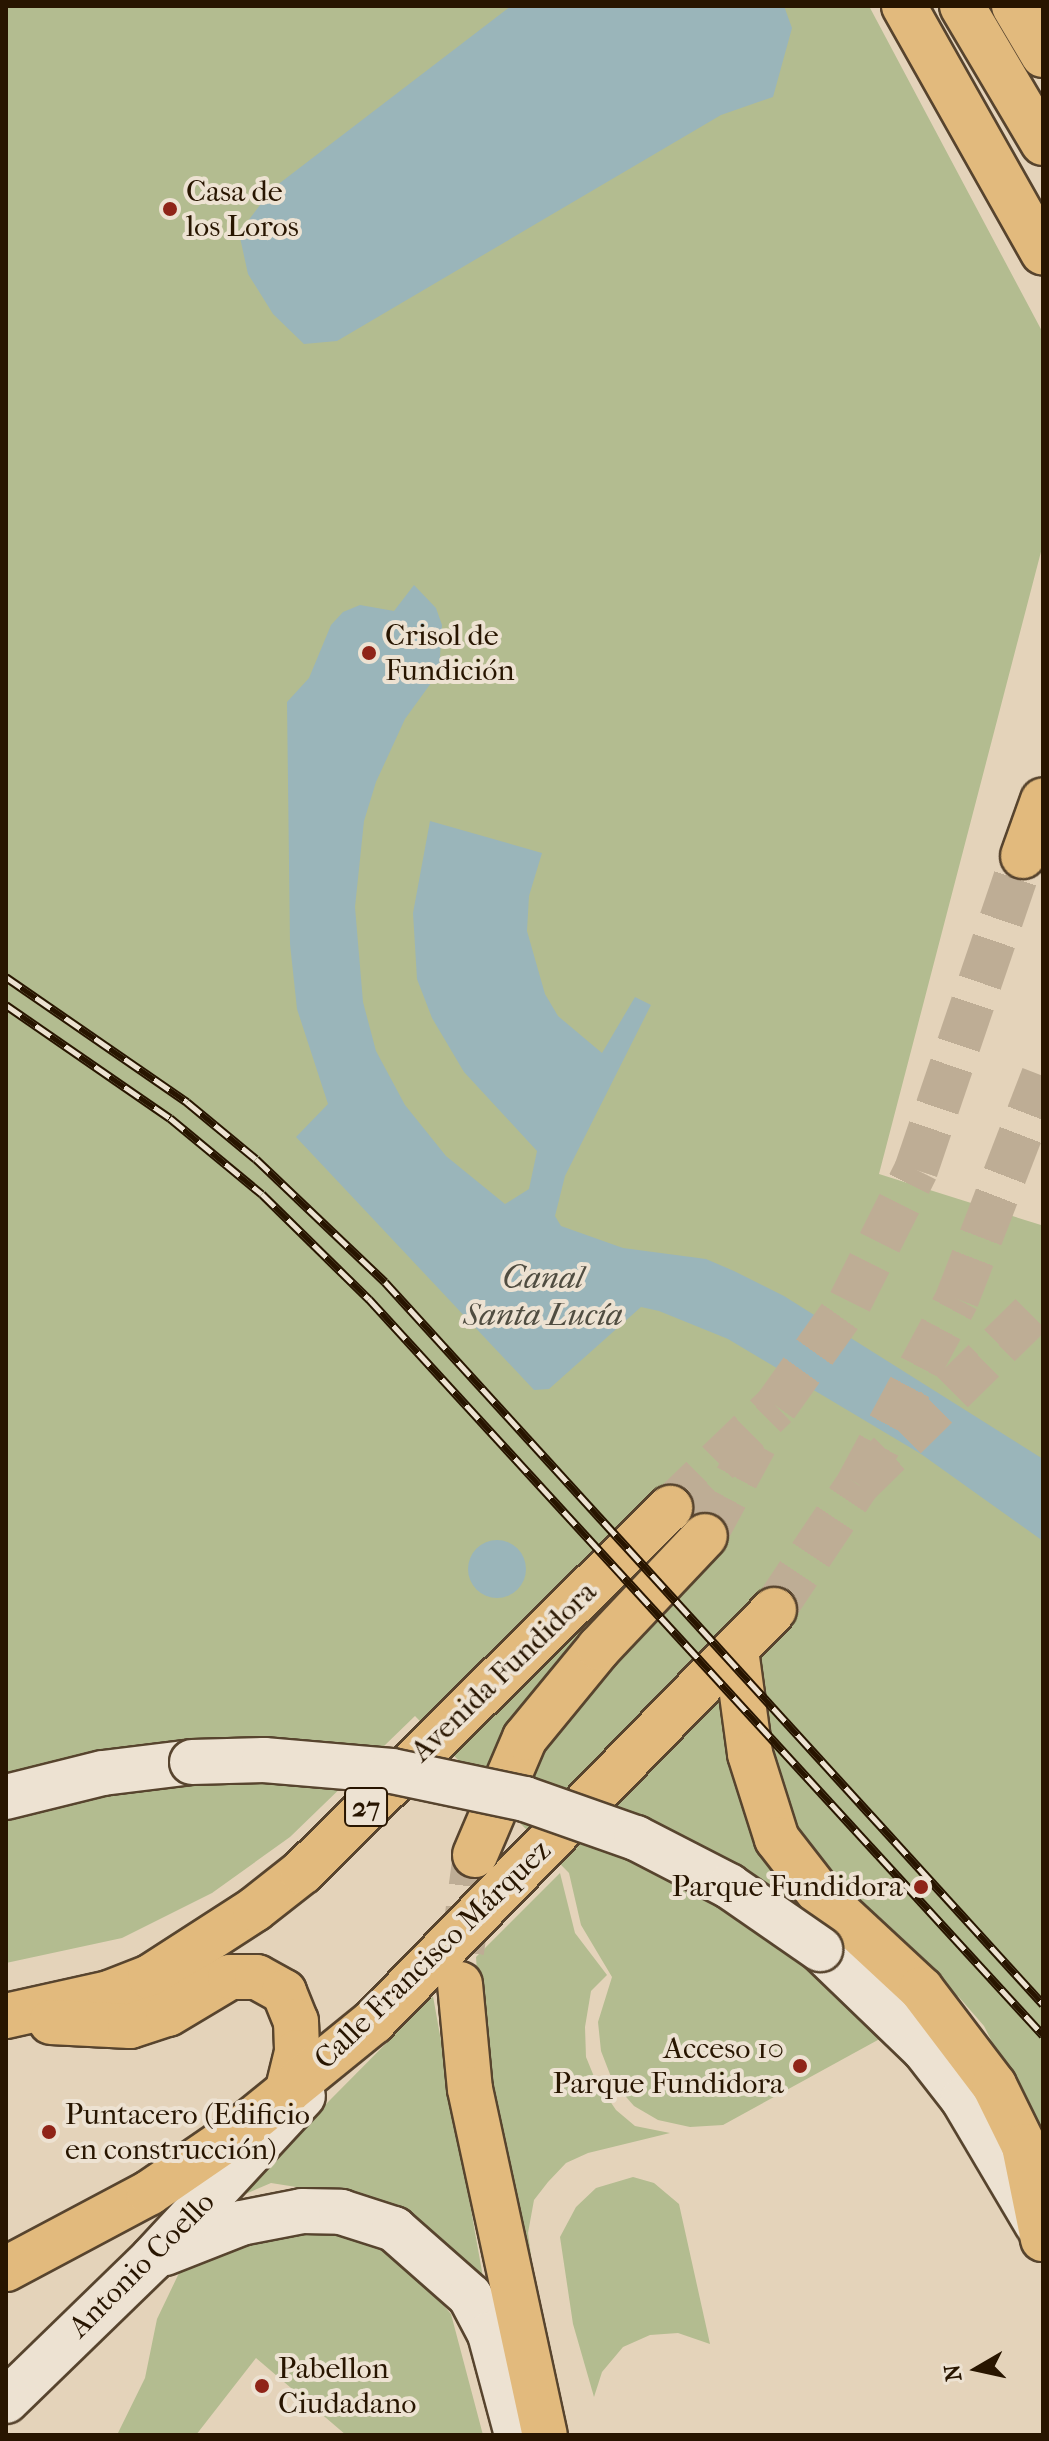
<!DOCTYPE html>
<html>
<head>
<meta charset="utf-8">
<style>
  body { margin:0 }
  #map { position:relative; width:1049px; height:2441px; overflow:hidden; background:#e4d3ba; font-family:"IM FELL French Canon",serif }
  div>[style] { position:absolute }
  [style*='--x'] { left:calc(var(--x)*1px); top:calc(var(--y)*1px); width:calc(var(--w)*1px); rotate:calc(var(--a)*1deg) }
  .green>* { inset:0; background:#b3bc90 }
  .water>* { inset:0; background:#9ab5ba }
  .round { border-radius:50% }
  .major-tunnel>* { height:44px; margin-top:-22px; transform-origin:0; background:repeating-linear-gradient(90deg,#bead95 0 44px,transparent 0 66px) }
  .highway-tunnel>* { height:44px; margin-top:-22px; transform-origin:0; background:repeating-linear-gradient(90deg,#bead95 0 44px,transparent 0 66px) }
  .roads { filter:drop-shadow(2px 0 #57442e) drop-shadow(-2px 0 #57442e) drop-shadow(0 2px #57442e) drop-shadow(0 -2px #57442e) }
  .minor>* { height:44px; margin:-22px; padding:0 22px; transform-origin:22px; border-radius:22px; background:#ede2d2 }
  .major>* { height:44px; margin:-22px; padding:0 22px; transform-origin:22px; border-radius:22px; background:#e2ba7d }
  .highway>* { height:44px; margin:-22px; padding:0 22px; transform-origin:22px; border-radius:22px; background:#e2ba7d }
  .rail>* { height:9px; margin-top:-4.5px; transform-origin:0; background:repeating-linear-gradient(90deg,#ede2d2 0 18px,#281500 0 36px); box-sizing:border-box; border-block:2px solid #281500 }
  .bridges { filter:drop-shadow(2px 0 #57442e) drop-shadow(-2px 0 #57442e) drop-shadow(0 2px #57442e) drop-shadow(0 -2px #57442e) }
  .minor-bridge>* { height:44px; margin:-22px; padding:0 22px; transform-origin:22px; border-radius:22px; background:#ede2d2 }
  .dots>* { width:22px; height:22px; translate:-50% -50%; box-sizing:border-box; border:4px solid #ede2d2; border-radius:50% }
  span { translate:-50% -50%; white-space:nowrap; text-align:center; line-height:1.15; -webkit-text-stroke:8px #ede2d2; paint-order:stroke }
  .shield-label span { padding:2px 6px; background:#ede2d2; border:2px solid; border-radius:6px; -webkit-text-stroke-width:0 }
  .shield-label { font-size:28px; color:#281500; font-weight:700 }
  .poi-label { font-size:30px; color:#281500 }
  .left { translate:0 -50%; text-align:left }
  .right { translate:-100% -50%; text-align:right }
  .street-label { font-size:30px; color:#281500 }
  .water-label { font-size:32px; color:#504d41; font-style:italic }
  .frame { position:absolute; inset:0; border:8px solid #281500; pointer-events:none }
  .north { position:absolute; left:937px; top:2329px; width:80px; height:80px; -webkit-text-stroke:6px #ede2d2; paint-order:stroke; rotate:261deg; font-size:22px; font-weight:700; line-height:32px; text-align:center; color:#281500 }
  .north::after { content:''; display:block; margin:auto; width:28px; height:36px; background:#281500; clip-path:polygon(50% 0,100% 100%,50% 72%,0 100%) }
</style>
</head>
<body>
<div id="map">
  <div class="green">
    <i style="clip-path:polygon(6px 6px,869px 6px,1043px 333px,1043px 544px,879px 1174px,1041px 1225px,1043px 1219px,1043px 2144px,984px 2026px,958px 1996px,723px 2125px,690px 2127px,658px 2120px,634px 2106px,613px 2082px,601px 2051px,598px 2022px,612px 1977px,581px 1925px,569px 1873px,415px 1716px,290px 1837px,212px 1893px,122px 1938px,6px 1963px)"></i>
    <i style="clip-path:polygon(560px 1873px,575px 1933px,607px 1975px,591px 1991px,585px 2027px,586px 2057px,595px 2079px,616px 2110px,635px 2126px,670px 2133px,588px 2153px,566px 2163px,548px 2182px,534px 2200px,528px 2233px,537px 2300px,483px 2065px,476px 1957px)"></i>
    <i style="clip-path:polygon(433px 1996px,494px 2339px,366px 2198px,271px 2183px,231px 2200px)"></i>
    <i style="clip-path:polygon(633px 2177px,654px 2183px,679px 2204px,710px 2344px,678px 2333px,650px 2335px,623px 2347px,602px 2372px,594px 2397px,573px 2324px,560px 2237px,576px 2207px,596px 2188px)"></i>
    <i style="clip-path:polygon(326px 2227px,364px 2239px,414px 2271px,451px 2314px,483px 2435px,346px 2435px,256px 2358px,196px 2435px,117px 2435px,145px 2378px,157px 2319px,180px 2271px,242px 2232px)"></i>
  </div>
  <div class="water">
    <i style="clip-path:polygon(511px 6px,784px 6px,792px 28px,773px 97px,721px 115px,337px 341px,304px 344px,273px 314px,248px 274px,239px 233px,272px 189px)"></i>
    <i style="clip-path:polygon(414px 585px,436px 608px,442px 625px,439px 672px,405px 719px,376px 782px,364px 821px,355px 907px,363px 1002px,376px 1051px,405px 1105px,446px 1156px,505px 1204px,529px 1189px,537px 1151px,464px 1072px,432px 1018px,417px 979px,413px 913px,430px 821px,542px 853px,529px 896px,527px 931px,545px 994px,558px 1016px,602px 1053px,635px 997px,651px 1005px,565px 1176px,555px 1216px,561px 1226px,623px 1248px,706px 1259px,734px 1271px,784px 1296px,1043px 1459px,1043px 1541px,921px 1454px,728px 1339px,659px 1311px,641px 1307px,549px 1389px,534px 1390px,296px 1137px,328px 1104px,297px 1009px,290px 944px,287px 702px,309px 678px,331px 625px,343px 612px,360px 605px,394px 611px)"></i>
    <i class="round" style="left:468px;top:1540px;width:58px;height:58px"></i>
  </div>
  <div class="major-tunnel">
    <i style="--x:670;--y:1508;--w:147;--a:-43.9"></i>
    <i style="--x:776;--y:1406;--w:128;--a:-54.6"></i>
    <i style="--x:850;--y:1302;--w:148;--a:-63.4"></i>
    <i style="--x:916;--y:1170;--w:332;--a:-71.2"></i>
    <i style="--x:705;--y:1536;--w:105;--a:-61.5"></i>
    <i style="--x:774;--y:1610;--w:151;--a:-56.3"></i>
    <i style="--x:858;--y:1484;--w:210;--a:-61.8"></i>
    <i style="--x:957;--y:1299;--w:239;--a:-68.9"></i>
    <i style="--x:462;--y:1952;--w:98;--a:-82.4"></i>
  </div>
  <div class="highway-tunnel">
    <i style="--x:858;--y:1484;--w:259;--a:-44.4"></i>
  </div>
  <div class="roads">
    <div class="minor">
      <i style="--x:6;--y:1797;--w:100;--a:-13.9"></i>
      <i style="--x:103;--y:1773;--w:90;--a:-7"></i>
      <i style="--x:820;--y:1949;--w:144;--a:43.9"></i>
      <i style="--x:924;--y:2049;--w:63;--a:52"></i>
      <i style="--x:963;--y:2099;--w:145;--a:59.4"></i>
      <i style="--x:165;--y:2253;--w:82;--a:-21.5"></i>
      <i style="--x:241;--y:2223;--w:62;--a:-11.1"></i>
      <i style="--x:302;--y:2211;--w:39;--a:1"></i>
      <i style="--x:341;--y:2212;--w:56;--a:17.8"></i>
      <i style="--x:394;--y:2229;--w:101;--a:41.4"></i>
      <i style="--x:470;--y:2296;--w:43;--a:62.2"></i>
      <i style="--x:490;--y:2334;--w:105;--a:75"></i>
      <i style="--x:6;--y:2401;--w:204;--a:-44.2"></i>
      <i style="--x:152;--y:2259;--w:222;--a:-47.2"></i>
    </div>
    <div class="major">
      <i style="--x:1023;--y:856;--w:59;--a:-70.3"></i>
      <i style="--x:736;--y:1650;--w:105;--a:82.3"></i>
      <i style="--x:750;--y:1754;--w:89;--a:72.4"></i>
      <i style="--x:777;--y:1839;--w:75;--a:52.1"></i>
      <i style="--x:823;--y:1898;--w:134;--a:42.9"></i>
      <i style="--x:921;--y:1989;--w:121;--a:52.8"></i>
      <i style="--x:994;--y:2085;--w:68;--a:63.8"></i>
      <i style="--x:1024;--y:2146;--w:95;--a:78.5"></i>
      <i style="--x:475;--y:1855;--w:127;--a:-66.9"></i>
      <i style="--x:525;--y:1738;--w:117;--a:-50.6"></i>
      <i style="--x:599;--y:1648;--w:154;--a:-46.6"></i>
      <i style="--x:460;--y:1984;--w:105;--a:84.6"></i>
      <i style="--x:470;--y:2089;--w:354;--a:77.8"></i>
      <i style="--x:6;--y:2016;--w:106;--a:-12.6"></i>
      <i style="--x:109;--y:1993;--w:44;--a:-21.3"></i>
      <i style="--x:150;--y:1977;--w:125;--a:-32.9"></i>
      <i style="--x:255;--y:1909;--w:60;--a:-38.2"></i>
      <i style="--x:302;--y:1872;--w:518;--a:-44.69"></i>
      <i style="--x:51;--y:2022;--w:79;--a:2.9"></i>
      <i style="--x:130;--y:2026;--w:40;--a:-18"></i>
      <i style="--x:168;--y:2014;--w:72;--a:-30.8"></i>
      <i style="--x:230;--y:1977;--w:27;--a:0"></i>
      <i style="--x:257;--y:1977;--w:31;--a:29"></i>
      <i style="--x:284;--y:1992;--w:31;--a:68"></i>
      <i style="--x:296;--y:2021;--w:31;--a:88"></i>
      <i style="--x:297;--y:2052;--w:42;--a:103.7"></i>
      <i style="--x:6;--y:2269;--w:162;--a:-28"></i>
      <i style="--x:149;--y:2193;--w:104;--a:-34.5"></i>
      <i style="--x:235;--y:2134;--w:178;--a:-39.1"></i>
      <i style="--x:373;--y:2022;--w:575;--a:-45.78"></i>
    </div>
    <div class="highway">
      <i style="--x:904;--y:6;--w:283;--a:60.6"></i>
      <i style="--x:962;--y:6;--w:159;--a:59.4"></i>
      <i style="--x:1014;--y:6;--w:57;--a:59.4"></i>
    </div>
  </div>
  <div class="rail">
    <i style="--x:6;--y:977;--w:220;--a:34.6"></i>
    <i style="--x:187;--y:1102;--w:89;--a:39.6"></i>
    <i style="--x:256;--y:1159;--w:178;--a:43.6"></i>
    <i style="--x:385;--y:1282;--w:977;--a:47.66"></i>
    <i style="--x:6;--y:1005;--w:199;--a:34.6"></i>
    <i style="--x:170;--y:1118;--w:119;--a:39.6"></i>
    <i style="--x:262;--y:1194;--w:150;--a:44.5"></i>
    <i style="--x:369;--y:1299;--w:998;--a:47.52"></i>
  </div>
  <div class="bridges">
    <div class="minor-bridge">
      <i style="--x:192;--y:1762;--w:72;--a:-1.6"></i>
      <i style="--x:264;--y:1760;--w:128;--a:4.9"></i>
      <i style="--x:392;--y:1771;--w:136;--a:11.9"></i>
      <i style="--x:525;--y:1799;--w:118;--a:19.4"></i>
      <i style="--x:636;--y:1838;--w:105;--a:27.3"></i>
      <i style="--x:729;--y:1886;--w:111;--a:34.7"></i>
    </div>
  </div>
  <div class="dots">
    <i style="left:170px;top:209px;background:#8f2418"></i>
    <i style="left:369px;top:653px;background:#8f2418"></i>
    <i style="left:921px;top:1887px;background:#8f2418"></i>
    <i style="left:800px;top:2066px;background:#8f2418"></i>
    <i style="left:49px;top:2132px;background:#8f2418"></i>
    <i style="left:262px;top:2386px;background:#8f2418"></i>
  </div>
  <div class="shield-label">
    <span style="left:366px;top:1807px">27</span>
  </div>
  <div class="poi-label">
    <span class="left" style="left:186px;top:209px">Casa de<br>los Loros</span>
    <span class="left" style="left:385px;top:653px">Crisol de<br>Fundición</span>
    <span class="right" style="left:903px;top:1887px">Parque Fundidora</span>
    <span class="right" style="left:784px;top:2066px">Acceso 10<br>Parque Fundidora</span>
    <span class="left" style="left:65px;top:2132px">Puntacero (Edificio<br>en construcción)</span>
    <span class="left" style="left:278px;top:2386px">Pabellon<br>Ciudadano</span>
  </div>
  <div class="street-label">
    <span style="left:504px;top:1672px;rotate:-44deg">Avenida Fundidora</span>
    <span style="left:433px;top:1955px;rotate:-44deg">Calle Francisco Márquez</span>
    <span style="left:142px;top:2265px;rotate:-45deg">Antonio Coello</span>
  </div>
  <div class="water-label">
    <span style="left:543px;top:1297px">Canal<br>Santa Lucía</span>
  </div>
  <div class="frame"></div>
  <div class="north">N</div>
</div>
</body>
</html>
